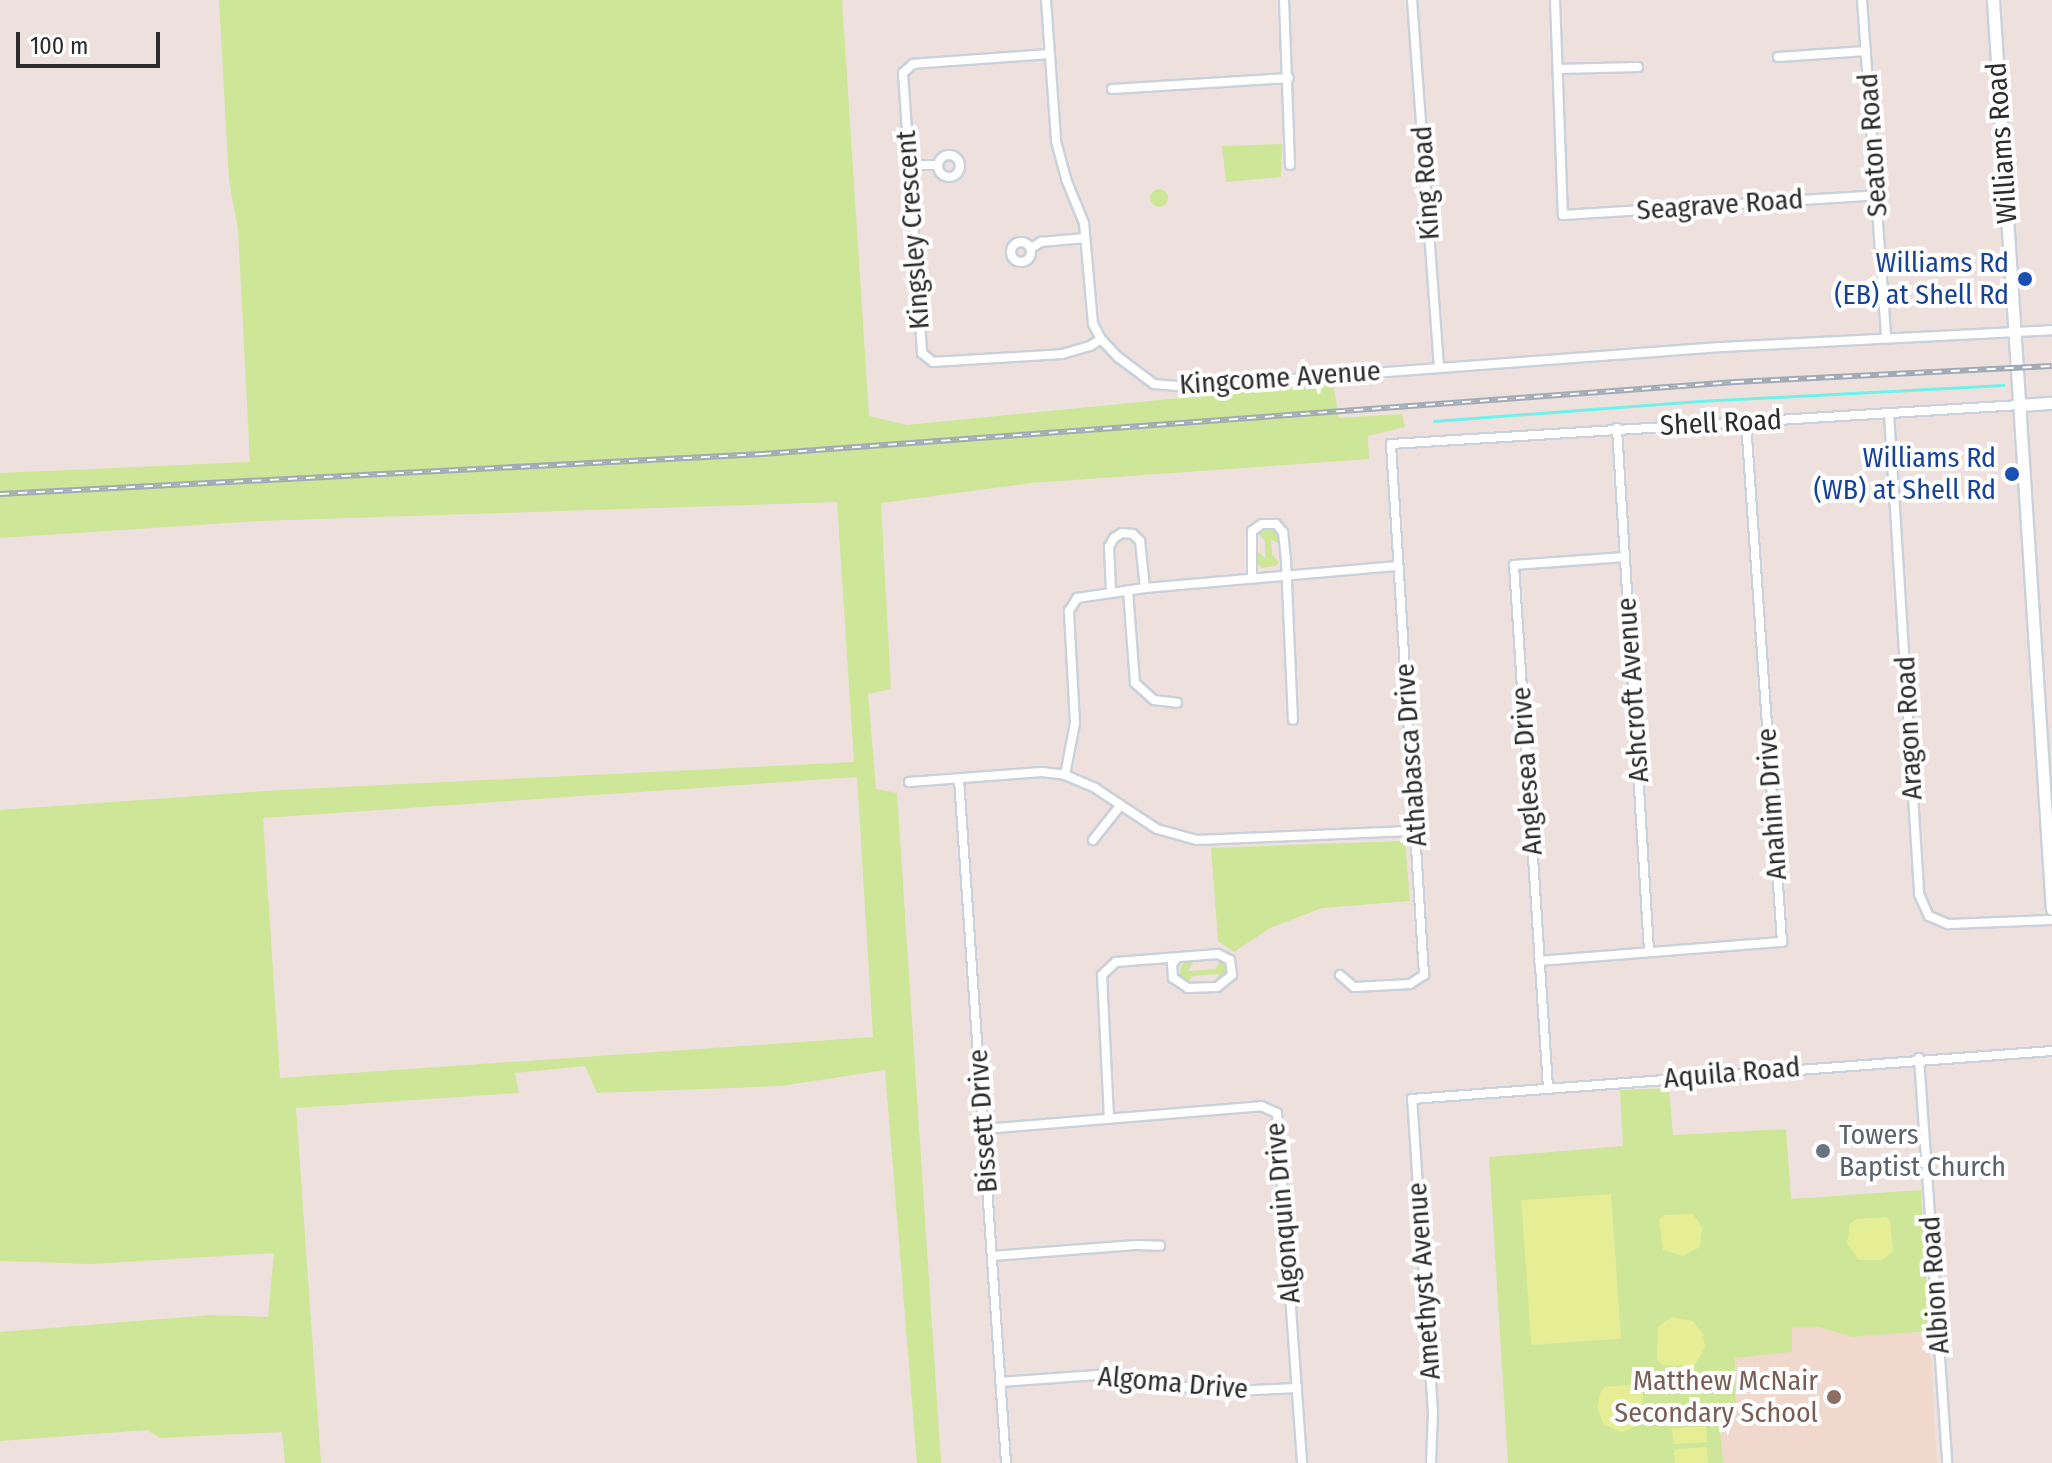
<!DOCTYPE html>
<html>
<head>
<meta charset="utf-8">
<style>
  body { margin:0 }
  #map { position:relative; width:2052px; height:1463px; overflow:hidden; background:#eee1dd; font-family:"Fira Sans Condensed",sans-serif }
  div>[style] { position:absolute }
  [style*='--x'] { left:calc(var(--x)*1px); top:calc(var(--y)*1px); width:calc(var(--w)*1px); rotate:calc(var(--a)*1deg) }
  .education>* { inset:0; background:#f0d9cc }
  .green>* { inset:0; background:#cde698 }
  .round { border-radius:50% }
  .pitch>* { inset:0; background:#e5ee94; transform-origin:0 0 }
  .stream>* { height:3px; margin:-1.5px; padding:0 1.5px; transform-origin:1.5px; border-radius:1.5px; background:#6df3ea }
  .roads { filter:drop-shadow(2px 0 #c9d1da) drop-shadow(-2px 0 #c9d1da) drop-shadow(0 2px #c9d1da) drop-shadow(0 -2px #c9d1da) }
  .street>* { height:8px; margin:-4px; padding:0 4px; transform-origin:4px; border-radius:4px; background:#fff }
  .street>.ring { margin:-4px; padding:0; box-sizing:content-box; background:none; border:8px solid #fff; border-radius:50% }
  .secondary>* { height:11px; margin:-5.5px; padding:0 5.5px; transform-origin:5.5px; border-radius:5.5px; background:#fff }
  .rail>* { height:6px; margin-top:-3px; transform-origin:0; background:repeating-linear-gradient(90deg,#fff 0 9px,#a0abb7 0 18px); box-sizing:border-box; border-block:2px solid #a0abb7 }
  .dots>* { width:22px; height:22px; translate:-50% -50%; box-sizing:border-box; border:4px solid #fff; border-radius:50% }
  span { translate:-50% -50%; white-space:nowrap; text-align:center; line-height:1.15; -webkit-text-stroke:8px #fff; paint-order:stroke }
  .street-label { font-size:28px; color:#2c2c2c }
  .transit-label { font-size:28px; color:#164399 }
  .right { translate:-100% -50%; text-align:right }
  .worship-label { font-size:28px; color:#5b616d }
  .left { translate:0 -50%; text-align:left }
  .education-label { font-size:28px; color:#785e54 }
  .scale { position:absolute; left:16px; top:32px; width:144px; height:36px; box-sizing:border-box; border:4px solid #2c2c2c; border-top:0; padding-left:10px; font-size:24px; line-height:28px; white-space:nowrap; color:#2c2c2c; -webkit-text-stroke:6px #fff; paint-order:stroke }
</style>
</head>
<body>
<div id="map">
  <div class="education">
    <i style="clip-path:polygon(1792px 1327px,1818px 1327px,1852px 1337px,1929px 1331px,1937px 1463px,1723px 1463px,1719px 1416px,1736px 1414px,1735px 1358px,1792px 1352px)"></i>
  </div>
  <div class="green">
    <i style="clip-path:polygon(evenodd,219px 0,842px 0,869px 416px,907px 425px,1333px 383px,1339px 418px,1402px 414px,1405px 427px,1368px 436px,1369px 459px,1031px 483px,881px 503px,891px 689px,868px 694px,876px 789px,897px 793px,941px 1463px,917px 1463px,885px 1070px,781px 1086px,597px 1093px,585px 1066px,515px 1073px,519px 1093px,296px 1108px,321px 1463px,285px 1463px,282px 1432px,160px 1438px,147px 1430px,0 1441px,0 1332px,212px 1315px,268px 1317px,274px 1253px,94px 1264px,0 1261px,0 810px,280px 790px,854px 762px,837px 502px,258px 521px,0 538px,0 473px,250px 462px,238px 230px,229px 180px,219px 0,857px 777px,873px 1037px,280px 1078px,263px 818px,857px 777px)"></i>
    <i style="clip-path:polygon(1282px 144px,1281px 177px,1226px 182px,1222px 146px)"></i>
    <i class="round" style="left:1150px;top:189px;width:18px;height:18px"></i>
    <i style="clip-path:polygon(1266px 528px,1274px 531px,1278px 538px,1279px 544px,1271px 539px,1272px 554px,1279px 562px,1276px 566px,1262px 568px,1257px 563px,1258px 552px,1265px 558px,1265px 541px,1258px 533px)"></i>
    <i style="clip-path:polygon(1405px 841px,1410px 901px,1322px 908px,1270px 928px,1234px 952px,1218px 941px,1211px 848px)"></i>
    <i style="clip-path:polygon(1220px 960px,1229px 971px,1224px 982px,1214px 983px,1219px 974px,1193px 976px,1186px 984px,1179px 979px,1181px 966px,1186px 962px,1194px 961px,1188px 971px,1216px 969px)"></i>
    <i style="clip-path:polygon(1669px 1088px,1673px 1135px,1786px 1129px,1791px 1199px,1921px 1190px,1929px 1331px,1852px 1337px,1818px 1327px,1792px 1327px,1792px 1352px,1735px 1358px,1736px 1414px,1719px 1417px,1723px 1463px,1508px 1463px,1489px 1157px,1623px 1146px,1620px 1090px)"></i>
  </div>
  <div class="pitch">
    <i style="left:1611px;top:1194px;width:145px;height:90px;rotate:86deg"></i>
    <i style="clip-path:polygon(1693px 1214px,1702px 1227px,1700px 1247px,1683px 1256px,1663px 1250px,1659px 1220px,1664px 1215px)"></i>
    <i style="clip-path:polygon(1886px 1217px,1890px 1221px,1893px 1252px,1882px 1260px,1859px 1260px,1847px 1244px,1850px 1224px,1856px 1219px)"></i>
    <i style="clip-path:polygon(1671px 1317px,1693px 1321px,1703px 1334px,1705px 1348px,1694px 1366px,1662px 1365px,1657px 1358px,1658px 1327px)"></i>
    <i style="clip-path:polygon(1638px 1384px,1643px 1389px,1642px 1424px,1622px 1432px,1604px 1425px,1597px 1407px,1601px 1391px,1605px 1387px)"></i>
    <i style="left:1706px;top:1426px;width:16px;height:34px;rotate:86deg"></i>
    <i style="left:1707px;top:1447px;width:16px;height:33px;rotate:86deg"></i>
  </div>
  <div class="stream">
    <i style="--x:1434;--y:421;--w:266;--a:-4.3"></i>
    <i style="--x:1699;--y:401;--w:305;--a:-3"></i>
  </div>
  <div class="roads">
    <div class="street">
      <i style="--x:1046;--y:0;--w:141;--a:85.9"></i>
      <i style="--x:1056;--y:141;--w:39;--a:75"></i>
      <i style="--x:1066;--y:179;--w:48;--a:67.8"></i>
      <i style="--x:1084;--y:223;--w:101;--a:84.9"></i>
      <i style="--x:1093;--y:324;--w:17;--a:62"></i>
      <i style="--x:1101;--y:339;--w:25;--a:47"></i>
      <i style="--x:1118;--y:357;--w:45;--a:36.9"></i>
      <i style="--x:1154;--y:384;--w:32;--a:5"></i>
      <i style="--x:1186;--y:387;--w:536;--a:-4.28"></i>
      <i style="--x:1721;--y:347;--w:331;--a:-2.9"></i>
      <i style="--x:1284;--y:0;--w:165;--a:87.9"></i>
      <i style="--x:1412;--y:0;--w:367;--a:85.8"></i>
      <i style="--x:1555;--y:0;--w:215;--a:87.9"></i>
      <i style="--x:1563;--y:215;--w:315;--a:-3.6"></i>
      <i style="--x:1862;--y:0;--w:338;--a:85.9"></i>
      <i style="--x:1050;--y:54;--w:126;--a:175.9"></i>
      <i style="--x:924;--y:63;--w:11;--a:175"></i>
      <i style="--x:913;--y:64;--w:13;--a:138"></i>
      <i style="--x:903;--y:73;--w:281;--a:86.1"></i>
      <i style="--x:922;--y:353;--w:14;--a:39"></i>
      <i style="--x:933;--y:362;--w:129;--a:-3.5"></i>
      <i style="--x:1062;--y:354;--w:29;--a:-16"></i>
      <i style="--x:1090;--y:346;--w:13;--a:-32"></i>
      <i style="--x:1778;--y:57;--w:88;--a:-3.9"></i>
      <i style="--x:1558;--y:69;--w:80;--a:-1.4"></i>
      <i style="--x:1112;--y:89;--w:177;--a:-3.6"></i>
      <i class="ring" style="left:938px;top:155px;width:14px;height:14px"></i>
      <i style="--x:909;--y:165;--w:29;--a:0"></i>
      <i class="ring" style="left:1011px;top:242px;width:12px;height:12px"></i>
      <i style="--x:1031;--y:248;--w:12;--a:-31"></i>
      <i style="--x:1041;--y:242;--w:44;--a:-5.2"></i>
      <i style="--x:1889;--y:414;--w:481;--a:86.4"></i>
      <i style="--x:1919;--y:894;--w:24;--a:66"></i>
      <i style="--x:1929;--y:916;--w:21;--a:23"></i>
      <i style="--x:1948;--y:924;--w:104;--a:-2.2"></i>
      <i style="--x:1617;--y:428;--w:524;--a:86.5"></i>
      <i style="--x:1252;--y:577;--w:46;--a:-90"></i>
      <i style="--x:1252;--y:531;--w:12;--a:-35"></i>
      <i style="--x:1262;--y:524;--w:14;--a:0"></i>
      <i style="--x:1276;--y:524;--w:11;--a:49"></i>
      <i style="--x:1283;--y:532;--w:29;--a:84"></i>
      <i style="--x:1286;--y:561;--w:159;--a:87.5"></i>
      <i style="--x:1128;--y:590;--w:93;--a:85.7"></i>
      <i style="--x:1135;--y:683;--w:25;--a:42"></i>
      <i style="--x:1154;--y:700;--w:23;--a:7"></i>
      <i style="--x:1111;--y:591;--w:44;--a:-92.6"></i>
      <i style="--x:1109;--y:547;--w:10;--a:-61"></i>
      <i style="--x:1114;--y:538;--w:9;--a:-32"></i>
      <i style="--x:1122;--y:533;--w:11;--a:5"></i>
      <i style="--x:1133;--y:534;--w:10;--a:45"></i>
      <i style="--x:1140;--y:541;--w:47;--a:83.9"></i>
      <i style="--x:1065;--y:775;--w:53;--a:-79.1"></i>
      <i style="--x:1075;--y:723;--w:112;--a:-93.1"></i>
      <i style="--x:1069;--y:611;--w:15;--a:-58"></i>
      <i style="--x:1077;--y:598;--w:69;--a:-8.4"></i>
      <i style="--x:1145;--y:588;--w:254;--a:-5"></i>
      <i style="--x:959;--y:779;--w:686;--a:86.07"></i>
      <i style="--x:909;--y:782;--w:133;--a:-4.3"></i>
      <i style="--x:1042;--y:772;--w:23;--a:7"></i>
      <i style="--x:1065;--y:775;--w:33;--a:23"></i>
      <i style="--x:1095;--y:788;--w:74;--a:33.5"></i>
      <i style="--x:1157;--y:829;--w:41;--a:15.4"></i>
      <i style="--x:1197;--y:840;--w:219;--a:-2.4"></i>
      <i style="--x:1093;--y:840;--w:43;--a:-51.5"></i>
      <i style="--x:1539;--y:961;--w:244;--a:-4.5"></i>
      <i style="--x:1782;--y:942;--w:521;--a:-93.96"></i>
      <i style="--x:1340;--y:975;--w:18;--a:41"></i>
      <i style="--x:1354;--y:987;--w:56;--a:-3.1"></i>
      <i style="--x:1410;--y:984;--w:17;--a:-33"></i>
      <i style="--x:1424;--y:975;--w:532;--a:-93.56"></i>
      <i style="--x:1391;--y:444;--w:630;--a:-3.55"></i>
      <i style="--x:1919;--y:1058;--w:406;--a:86"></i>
      <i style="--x:1548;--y:1088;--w:524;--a:-93.72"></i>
      <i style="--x:1514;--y:565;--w:111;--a:-4.1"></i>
      <i style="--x:1109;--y:1118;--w:143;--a:-92.8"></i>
      <i style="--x:1102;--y:975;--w:19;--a:-43"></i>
      <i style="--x:1116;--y:962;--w:102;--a:-4.5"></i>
      <i style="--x:1218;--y:954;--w:13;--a:27"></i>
      <i style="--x:1230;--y:960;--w:15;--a:82"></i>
      <i style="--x:1232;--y:975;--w:19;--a:141"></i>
      <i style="--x:1217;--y:987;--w:29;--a:178"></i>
      <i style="--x:1188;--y:988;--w:18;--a:-146"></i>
      <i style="--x:1173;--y:978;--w:14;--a:-94"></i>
      <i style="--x:1172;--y:964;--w:8;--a:-50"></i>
      <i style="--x:984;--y:1129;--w:278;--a:-4.7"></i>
      <i style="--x:1261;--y:1106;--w:17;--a:24"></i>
      <i style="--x:1277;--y:1113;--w:351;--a:85.9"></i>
      <i style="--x:992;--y:1256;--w:144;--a:-4.4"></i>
      <i style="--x:1136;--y:1245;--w:24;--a:2"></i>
      <i style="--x:1000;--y:1382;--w:111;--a:-4.1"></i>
      <i style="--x:1111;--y:1374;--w:104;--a:10"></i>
      <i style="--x:1213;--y:1392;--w:84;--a:-2.7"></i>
      <i style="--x:1431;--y:1463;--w:50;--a:-87.7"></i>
      <i style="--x:1433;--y:1413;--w:315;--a:-93.8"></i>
      <i style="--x:1412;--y:1099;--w:642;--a:-4.29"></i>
    </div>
    <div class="secondary">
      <i style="--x:1993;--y:0;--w:911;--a:86.29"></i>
      <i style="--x:2020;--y:405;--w:32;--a:-4"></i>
    </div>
  </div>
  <div class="rail">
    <i style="--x:0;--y:494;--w:763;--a:-3"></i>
    <i style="--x:762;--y:454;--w:976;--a:-4.23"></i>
    <i style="--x:1735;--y:382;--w:317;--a:-2.9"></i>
  </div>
  <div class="dots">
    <i style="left:2025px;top:279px;background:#1a4fb4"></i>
    <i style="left:2012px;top:474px;background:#1a4fb4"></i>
    <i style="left:1823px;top:1151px;background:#6b7280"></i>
    <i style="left:1834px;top:1397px;background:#8d6e63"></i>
  </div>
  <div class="street-label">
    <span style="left:2002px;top:143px;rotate:-94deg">Williams Road</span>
    <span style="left:1873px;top:145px;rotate:-94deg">Seaton Road</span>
    <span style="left:1426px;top:183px;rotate:-94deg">King Road</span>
    <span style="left:1720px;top:205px;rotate:-4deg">Seagrave Road</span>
    <span style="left:913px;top:230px;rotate:-94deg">Kingsley Crescent</span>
    <span style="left:1280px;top:378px;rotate:-4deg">Kingcome Avenue</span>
    <span style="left:1721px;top:423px;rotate:-3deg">Shell Road</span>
    <span style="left:1633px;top:690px;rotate:-94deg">Ashcroft Avenue</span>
    <span style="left:1909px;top:728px;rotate:-93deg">Aragon Road</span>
    <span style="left:1411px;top:755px;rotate:-94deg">Athabasca Drive</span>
    <span style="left:1527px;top:771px;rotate:-94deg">Anglesea Drive</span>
    <span style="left:1772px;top:804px;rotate:-94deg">Anahim Drive</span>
    <span style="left:1732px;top:1073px;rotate:-5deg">Aquila Road</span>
    <span style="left:983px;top:1121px;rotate:-94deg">Bissett Drive</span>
    <span style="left:1283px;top:1213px;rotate:-95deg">Algonquin Drive</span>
    <span style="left:1424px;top:1281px;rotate:-94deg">Amethyst Avenue</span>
    <span style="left:1935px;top:1285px;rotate:-94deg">Albion Road</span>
    <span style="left:1173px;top:1383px;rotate:5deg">Algoma Drive</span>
  </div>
  <div class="transit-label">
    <span class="right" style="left:2009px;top:279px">Williams Rd<br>(EB) at Shell Rd</span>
    <span class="right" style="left:1996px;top:474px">Williams Rd<br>(WB) at Shell Rd</span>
  </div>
  <div class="worship-label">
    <span class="left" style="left:1839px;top:1151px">Towers<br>Baptist Church</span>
  </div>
  <div class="education-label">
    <span class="right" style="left:1818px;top:1397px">Matthew McNair<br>Secondary School</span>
  </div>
  <div class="scale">100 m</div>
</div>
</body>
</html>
